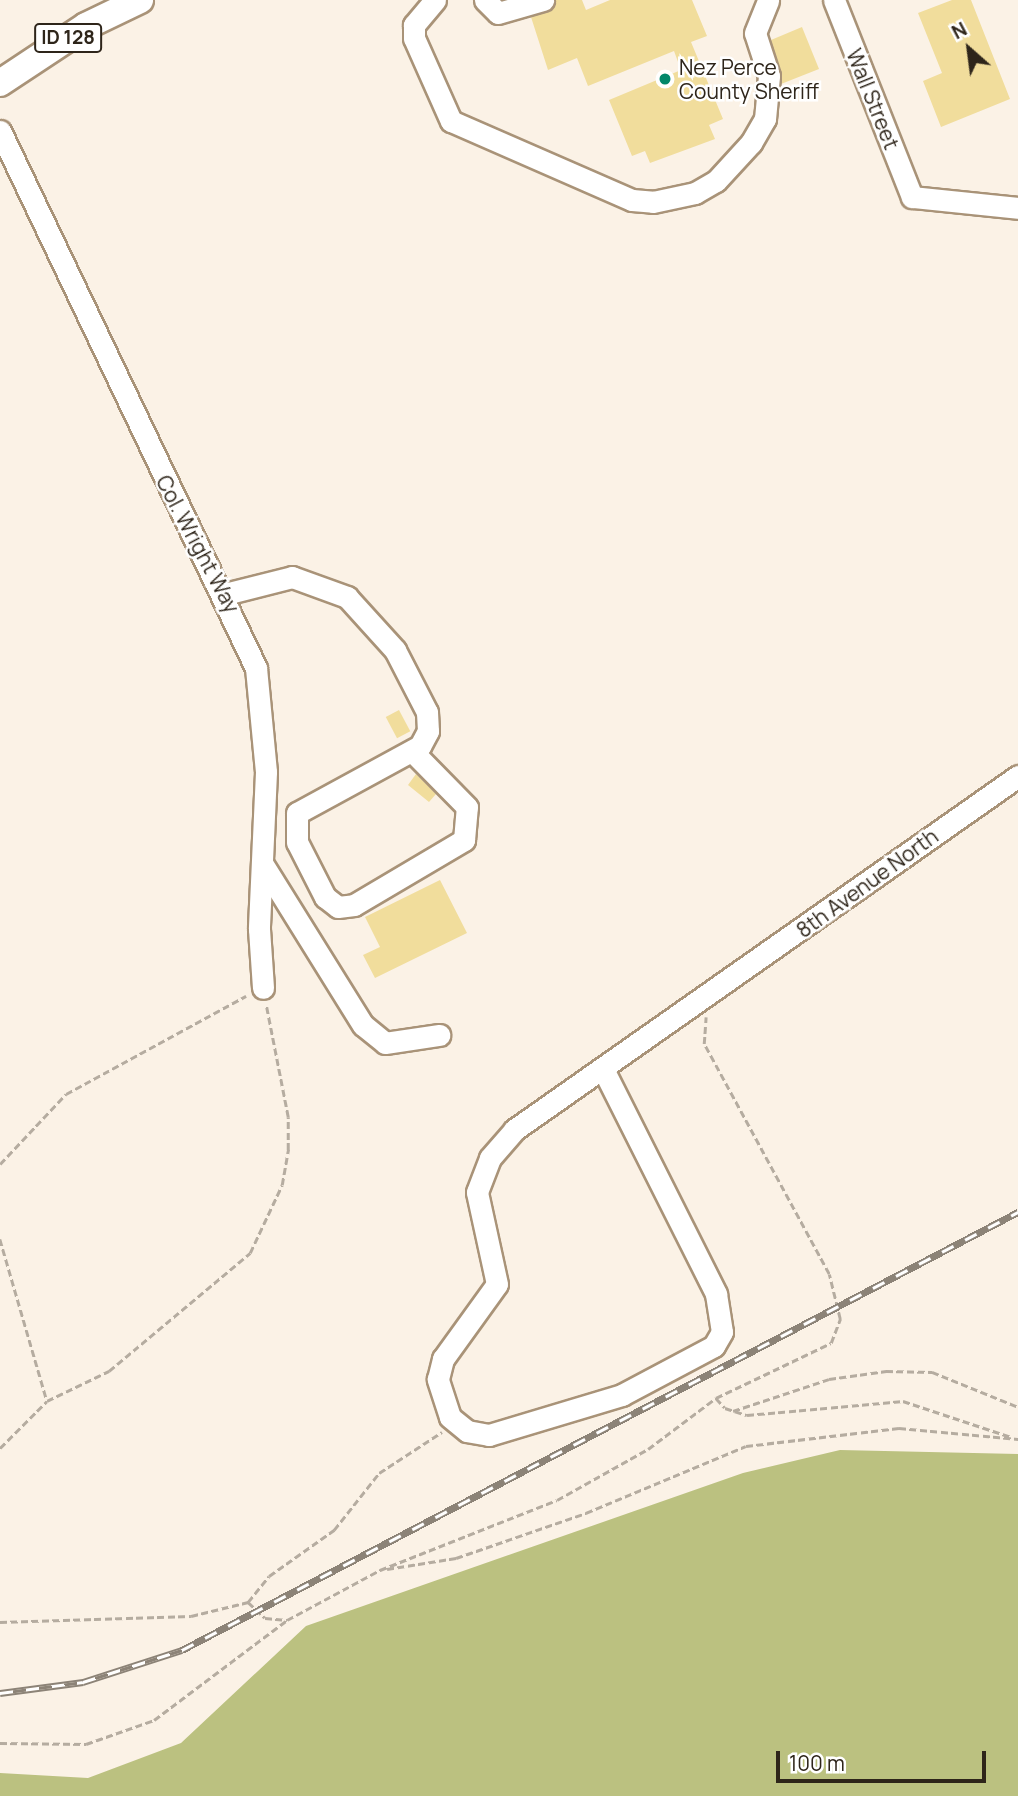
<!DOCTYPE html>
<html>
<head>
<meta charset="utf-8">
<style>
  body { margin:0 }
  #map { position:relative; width:1018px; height:1796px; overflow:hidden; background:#fbf2e6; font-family:Manrope,sans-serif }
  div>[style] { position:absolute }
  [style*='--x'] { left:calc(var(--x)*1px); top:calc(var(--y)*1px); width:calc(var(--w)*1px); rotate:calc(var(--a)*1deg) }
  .water>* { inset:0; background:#bbc180 }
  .building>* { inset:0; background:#f1dd9c; transform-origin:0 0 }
  .path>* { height:2.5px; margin-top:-1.25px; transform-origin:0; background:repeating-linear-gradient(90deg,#b5aca0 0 7px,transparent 0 10.5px) }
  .roads { filter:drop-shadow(2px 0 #a99378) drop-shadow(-2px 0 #a99378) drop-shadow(0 2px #a99378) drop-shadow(0 -2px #a99378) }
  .minor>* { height:21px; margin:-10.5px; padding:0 10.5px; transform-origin:10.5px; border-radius:10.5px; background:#fff }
  .major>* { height:26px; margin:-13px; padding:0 13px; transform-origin:13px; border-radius:13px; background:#fff }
  .rail>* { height:7px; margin-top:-3.5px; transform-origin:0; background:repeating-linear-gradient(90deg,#fff 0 13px,#8c8377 0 26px); box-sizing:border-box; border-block:2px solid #8c8377 }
  .dots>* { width:19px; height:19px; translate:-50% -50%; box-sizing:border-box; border:4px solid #fff; border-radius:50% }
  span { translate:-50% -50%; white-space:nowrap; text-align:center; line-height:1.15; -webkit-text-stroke:5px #fff; paint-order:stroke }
  .shield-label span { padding:2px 5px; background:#fff; border:2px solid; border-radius:5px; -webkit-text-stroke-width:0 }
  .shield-label { font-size:19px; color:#2e251a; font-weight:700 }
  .poi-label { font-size:21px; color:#2e251a }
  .left { translate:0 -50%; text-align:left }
  .street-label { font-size:21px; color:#2e251a }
  .north { position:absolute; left:934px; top:14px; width:70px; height:70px; -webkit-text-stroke:5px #fff; paint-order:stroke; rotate:332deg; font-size:19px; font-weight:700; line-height:28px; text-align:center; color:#2e251a }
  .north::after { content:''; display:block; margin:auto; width:24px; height:32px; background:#2e251a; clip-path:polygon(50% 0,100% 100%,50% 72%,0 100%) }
  .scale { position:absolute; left:776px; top:1751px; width:210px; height:32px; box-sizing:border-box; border:4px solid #2e251a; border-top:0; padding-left:9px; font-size:21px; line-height:24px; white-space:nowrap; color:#2e251a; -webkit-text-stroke:5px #fff; paint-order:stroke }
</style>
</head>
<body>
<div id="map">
  <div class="water">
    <i style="clip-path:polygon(840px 1450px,1018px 1454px,1018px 1796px,0 1796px,0 1773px,88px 1778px,181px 1743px,306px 1626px,743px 1473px)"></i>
  </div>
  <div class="building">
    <i style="clip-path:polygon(556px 0,582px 0,586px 10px,610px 0,692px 0,707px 36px,691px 42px,723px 119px,709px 125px,715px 139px,650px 163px,645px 151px,632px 156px,609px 100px,681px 70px,674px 51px,588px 86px,577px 58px,548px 70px,531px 17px,552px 10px)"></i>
    <i style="clip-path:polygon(952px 0,971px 0,1010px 99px,941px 127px,923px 81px,942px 73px,918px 13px)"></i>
    <i style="clip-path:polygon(802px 27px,819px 69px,781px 84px,771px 40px)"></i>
    <i style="left:399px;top:710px;width:24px;height:15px;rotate:62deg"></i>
    <i style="clip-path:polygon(416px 774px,436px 794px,429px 802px,408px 785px)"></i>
    <i style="clip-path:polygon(440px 880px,467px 933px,375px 978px,363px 955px,380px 947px,365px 917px)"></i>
  </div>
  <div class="path">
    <i style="--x:0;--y:1164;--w:96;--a:-46.7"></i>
    <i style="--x:66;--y:1094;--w:205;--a:-28.6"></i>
    <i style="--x:0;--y:1239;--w:169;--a:73.8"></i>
    <i style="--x:716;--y:1398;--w:13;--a:48"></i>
    <i style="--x:725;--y:1408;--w:23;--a:18"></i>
    <i style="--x:747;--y:1415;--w:157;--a:-5.1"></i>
    <i style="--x:903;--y:1401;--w:114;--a:18.4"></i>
    <i style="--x:733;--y:1411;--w:101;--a:-18.4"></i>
    <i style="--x:829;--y:1379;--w:58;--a:-8"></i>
    <i style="--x:886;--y:1371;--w:46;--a:1.2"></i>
    <i style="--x:932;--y:1372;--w:93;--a:22.1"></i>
    <i style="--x:0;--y:1448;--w:66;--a:-45"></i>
    <i style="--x:47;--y:1401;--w:69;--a:-25.8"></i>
    <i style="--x:109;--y:1371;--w:184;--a:-39.9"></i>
    <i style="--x:250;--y:1253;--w:75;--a:-64.8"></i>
    <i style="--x:282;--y:1185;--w:36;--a:-80"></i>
    <i style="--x:288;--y:1150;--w:33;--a:-90"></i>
    <i style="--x:288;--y:1117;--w:114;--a:-101.1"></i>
    <i style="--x:387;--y:1569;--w:70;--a:-9.1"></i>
    <i style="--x:456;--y:1558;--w:138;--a:-19.1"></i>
    <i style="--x:586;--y:1513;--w:173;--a:-22.7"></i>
    <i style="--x:746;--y:1446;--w:154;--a:-6.7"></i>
    <i style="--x:899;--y:1428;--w:120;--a:5.3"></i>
    <i style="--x:248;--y:1602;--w:23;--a:43"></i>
    <i style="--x:265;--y:1618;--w:22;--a:5"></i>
    <i style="--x:0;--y:1622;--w:191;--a:-1.8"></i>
    <i style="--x:191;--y:1616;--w:59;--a:-13.8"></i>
    <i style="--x:248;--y:1602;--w:33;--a:-51"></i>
    <i style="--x:269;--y:1576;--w:80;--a:-35.3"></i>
    <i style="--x:334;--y:1530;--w:73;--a:-51.7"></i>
    <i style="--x:379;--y:1473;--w:75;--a:-33.1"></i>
    <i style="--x:0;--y:1743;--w:86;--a:0.7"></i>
    <i style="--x:86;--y:1744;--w:72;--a:-19.4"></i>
    <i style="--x:154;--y:1720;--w:166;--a:-36.9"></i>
    <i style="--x:287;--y:1620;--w:106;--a:-28.3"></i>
    <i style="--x:380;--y:1570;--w:190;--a:-21.6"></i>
    <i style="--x:557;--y:1500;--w:104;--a:-29.3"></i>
    <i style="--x:648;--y:1449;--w:85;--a:-36.9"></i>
    <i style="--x:716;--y:1398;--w:127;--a:-25.6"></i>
    <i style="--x:831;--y:1343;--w:26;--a:-69"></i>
    <i style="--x:840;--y:1319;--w:46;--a:-103.7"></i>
    <i style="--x:829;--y:1274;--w:262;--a:-118.5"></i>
    <i style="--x:704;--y:1044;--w:27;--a:-86"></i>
  </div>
  <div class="roads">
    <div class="minor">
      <i style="--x:435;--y:0;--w:33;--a:130"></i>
      <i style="--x:414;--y:25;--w:13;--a:90"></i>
      <i style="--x:414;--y:38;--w:91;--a:66"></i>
      <i style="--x:451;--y:121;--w:197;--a:23.6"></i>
      <i style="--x:632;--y:200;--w:21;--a:5"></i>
      <i style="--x:653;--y:202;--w:43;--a:-12.1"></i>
      <i style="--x:695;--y:193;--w:24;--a:-30"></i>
      <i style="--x:716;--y:181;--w:52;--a:-47.4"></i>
      <i style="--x:751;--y:143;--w:28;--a:-60"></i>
      <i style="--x:765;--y:119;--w:43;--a:-84.7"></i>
      <i style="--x:769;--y:76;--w:45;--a:-108"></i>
      <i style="--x:755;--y:33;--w:35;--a:-68"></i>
      <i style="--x:485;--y:0;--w:18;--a:45"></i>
      <i style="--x:498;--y:13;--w:47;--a:-16.1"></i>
      <i style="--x:834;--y:0;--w:212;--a:68.4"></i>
      <i style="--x:912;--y:197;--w:107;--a:5.9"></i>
      <i style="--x:0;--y:131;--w:595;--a:64.51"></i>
      <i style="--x:256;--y:668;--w:104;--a:84.5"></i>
      <i style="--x:266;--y:772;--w:157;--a:92.6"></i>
      <i style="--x:259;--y:929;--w:59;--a:86.1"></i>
      <i style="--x:225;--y:594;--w:69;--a:-14.2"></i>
      <i style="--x:292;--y:577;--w:59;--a:20"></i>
      <i style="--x:347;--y:597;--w:72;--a:47.8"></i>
      <i style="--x:395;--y:650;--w:70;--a:62.7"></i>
      <i style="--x:427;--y:712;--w:19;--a:87"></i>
      <i style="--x:428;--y:731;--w:17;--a:118"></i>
      <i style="--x:420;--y:746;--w:140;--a:151.4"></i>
      <i style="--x:297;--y:813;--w:29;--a:90"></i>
      <i style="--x:297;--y:842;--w:62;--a:63"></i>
      <i style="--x:325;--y:897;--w:16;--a:38"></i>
      <i style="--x:338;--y:907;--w:16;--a:-7"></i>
      <i style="--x:354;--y:905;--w:128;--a:-30.6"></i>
      <i style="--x:464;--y:840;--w:33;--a:-85"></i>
      <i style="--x:467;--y:807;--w:78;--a:-134.5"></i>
      <i style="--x:262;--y:863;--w:191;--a:58.1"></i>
      <i style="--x:363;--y:1025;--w:28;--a:39"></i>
      <i style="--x:385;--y:1043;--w:55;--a:-8.4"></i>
      <i style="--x:604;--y:1071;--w:250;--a:63.3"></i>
      <i style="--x:716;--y:1294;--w:38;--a:81"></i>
      <i style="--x:722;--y:1332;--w:16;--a:120"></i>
      <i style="--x:714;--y:1346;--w:104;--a:152"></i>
      <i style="--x:622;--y:1395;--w:139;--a:163.3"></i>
      <i style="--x:489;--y:1435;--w:22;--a:-170"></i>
      <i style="--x:467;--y:1431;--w:22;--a:-141"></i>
      <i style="--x:450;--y:1417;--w:40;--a:-108"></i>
      <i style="--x:438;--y:1379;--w:21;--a:-76"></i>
      <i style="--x:443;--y:1359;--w:92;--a:-54.2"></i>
      <i style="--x:497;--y:1284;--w:94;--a:-102.3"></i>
      <i style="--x:477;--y:1192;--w:36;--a:-69"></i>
      <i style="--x:490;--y:1158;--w:37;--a:-49"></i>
      <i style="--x:514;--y:1130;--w:616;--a:-35.08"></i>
    </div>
    <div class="major">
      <i style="--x:0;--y:83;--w:103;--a:-33.5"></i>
      <i style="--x:86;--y:26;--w:60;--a:-25.7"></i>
    </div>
  </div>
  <div class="rail">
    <i style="--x:0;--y:1693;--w:84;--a:-7.5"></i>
    <i style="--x:83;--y:1682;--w:104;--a:-17.9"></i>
    <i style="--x:182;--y:1650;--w:944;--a:-27.65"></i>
  </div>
  <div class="dots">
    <i style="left:665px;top:79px;background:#02876a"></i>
  </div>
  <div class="shield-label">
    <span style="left:68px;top:38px">ID 128</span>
  </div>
  <div class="poi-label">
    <span class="left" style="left:679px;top:79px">Nez Perce<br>County Sheriff</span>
  </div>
  <div class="street-label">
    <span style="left:873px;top:99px;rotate:68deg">Wall Street</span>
    <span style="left:198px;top:544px;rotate:62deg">Col. Wright Way</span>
    <span style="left:867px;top:883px;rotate:-36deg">8th Avenue North</span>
  </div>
  <div class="north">N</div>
  <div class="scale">100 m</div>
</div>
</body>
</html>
